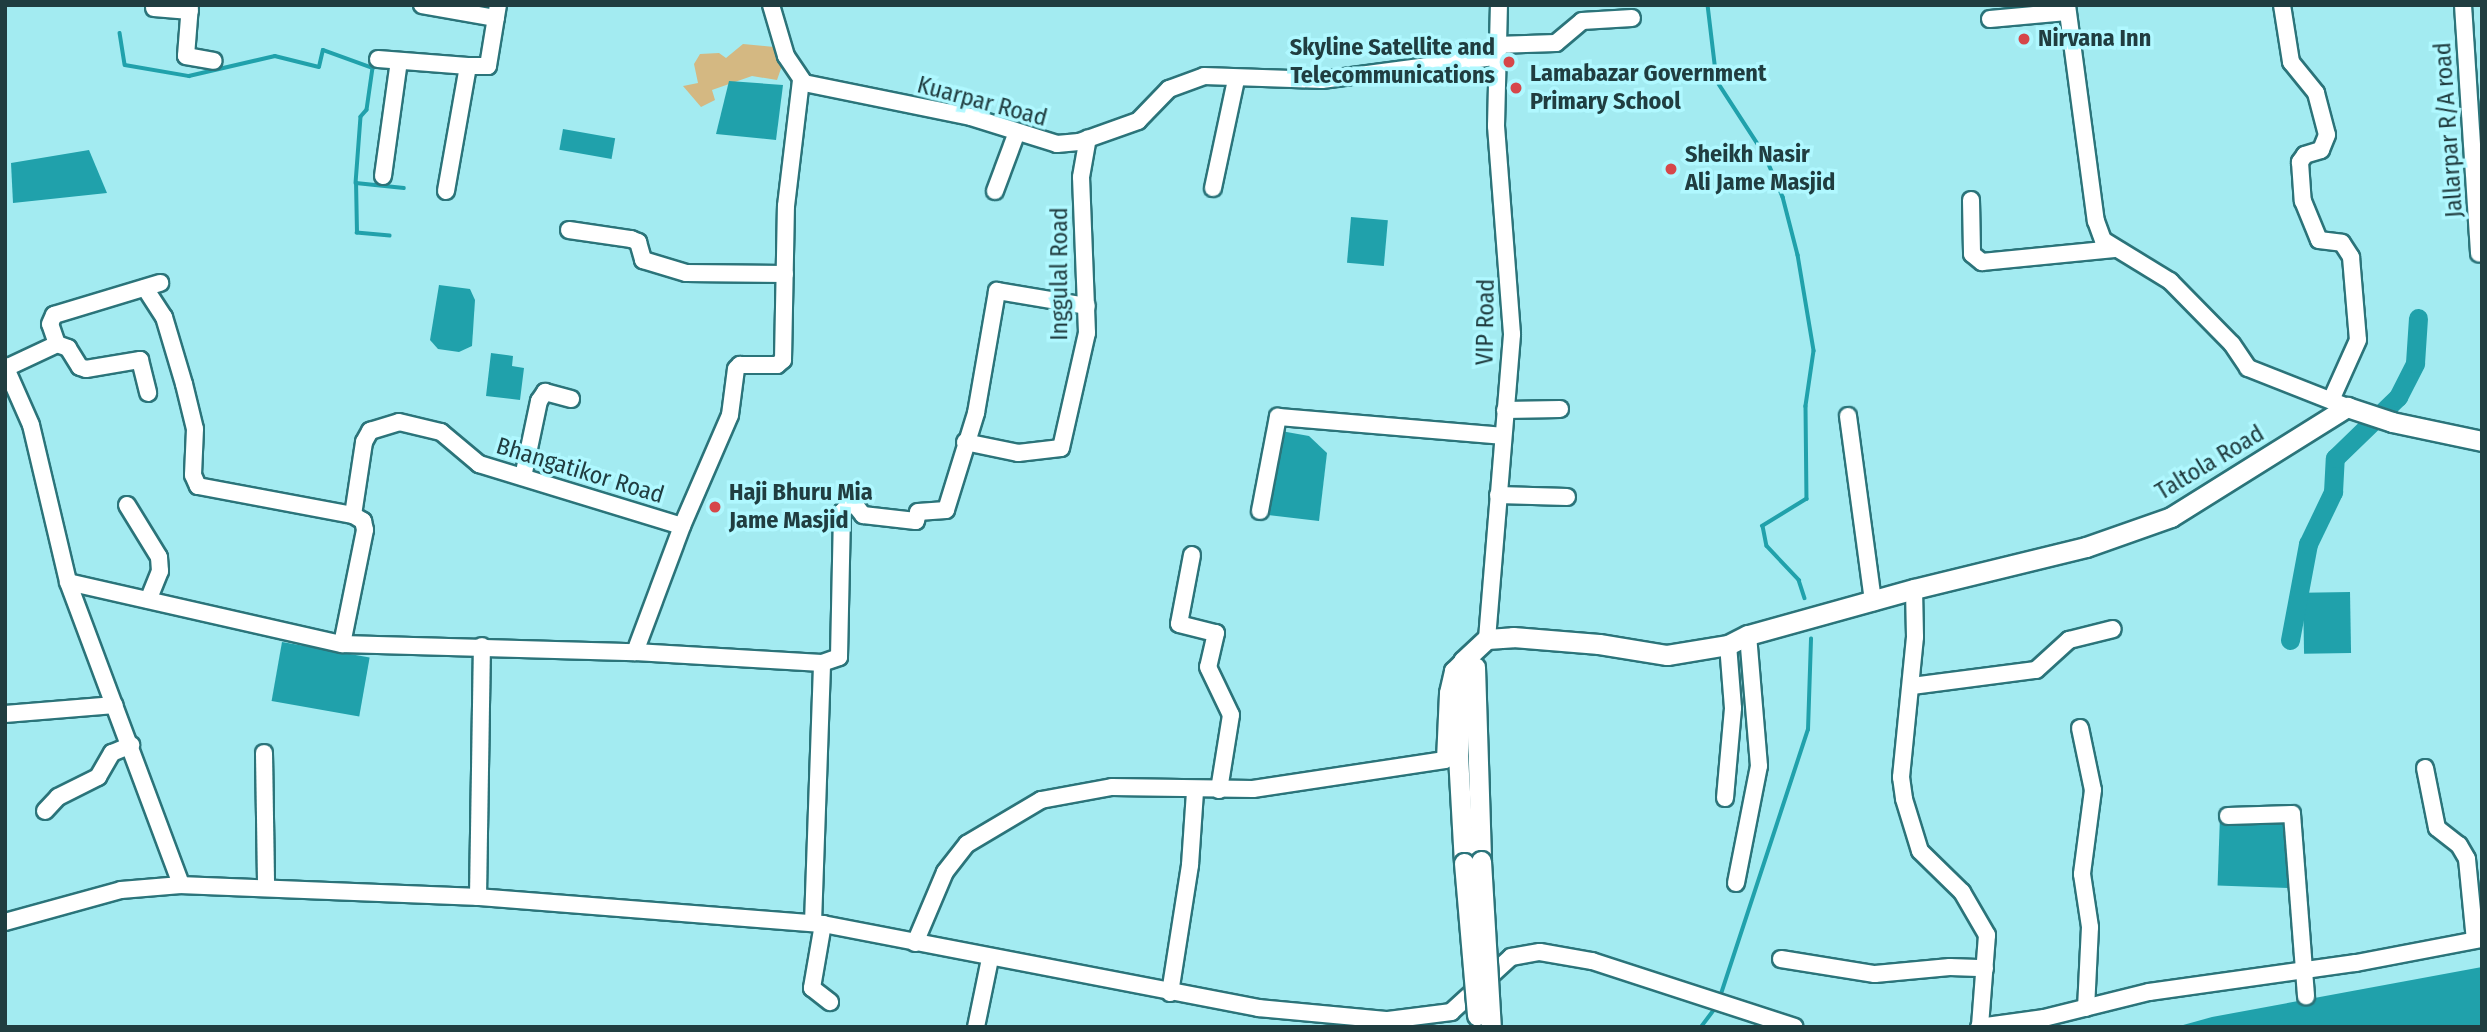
<!DOCTYPE html>
<html>
<head>
<meta charset="utf-8">
<style>
  body { margin:0 }
  #map { position:relative; width:2487px; height:1032px; overflow:hidden; background:#a3ebf1; font-family:"Fira Sans Condensed",sans-serif }
  div>[style] { position:absolute }
  [style*='--x'] { left:calc(var(--x)*1px); top:calc(var(--y)*1px); width:calc(var(--w)*1px); rotate:calc(var(--a)*1deg) }
  .green>* { inset:0; background:#d4b882 }
  .water>* { inset:0; background:#20a1ab; transform-origin:0 0 }
  .stream>* { height:3.5px; margin:-1.75px; padding:0 1.75px; transform-origin:1.75px; border-radius:1.75px; background:#20a1ab }
  .river>* { height:19px; margin:-9.5px; padding:0 9.5px; transform-origin:9.5px; border-radius:9.5px; background:#20a1ab }
  .roads { filter:drop-shadow(2px 0 #2b747a) drop-shadow(-2px 0 #2b747a) drop-shadow(0 2px #2b747a) drop-shadow(0 -2px #2b747a) }
  .minor>* { height:16px; margin:-8px; padding:0 8px; transform-origin:8px; border-radius:8px; background:#fff }
  .major>* { height:19px; margin:-9.5px; padding:0 9.5px; transform-origin:9.5px; border-radius:9.5px; background:#fff }
  .bridges { filter:drop-shadow(2px 0 #2b747a) drop-shadow(-2px 0 #2b747a) drop-shadow(0 2px #2b747a) drop-shadow(0 -2px #2b747a) }
  .major-bridge>* { height:19px; margin:-9.5px; padding:0 9.5px; transform-origin:9.5px; border-radius:9.5px; background:#fff }
  .dots>* { width:19px; height:19px; translate:-50% -50%; box-sizing:border-box; border:4px solid #b0f8ff; border-radius:50% }
  span { translate:-50% -50%; white-space:nowrap; text-align:center; line-height:1.15; -webkit-text-stroke:7px #b0f8ff; paint-order:stroke }
  .poi-label { font-size:24px; color:#203d40; font-weight:700 }
  .left { translate:0 -50%; text-align:left }
  .right { translate:-100% -50%; text-align:right }
  .street-label { font-size:24px; color:#203d40 }
  .frame { position:absolute; inset:0; border:7px solid #203d40; pointer-events:none }
</style>
</head>
<body>
<div id="map">
  <div class="green">
    <i style="clip-path:polygon(743px 44px,774px 47px,784px 60px,777px 80px,752px 76px,712px 90px,715px 100px,701px 107px,683px 86px,698px 83px,694px 64px,700px 54px,719px 53px,726px 58px)"></i>
  </div>
  <div class="water">
    <i style="clip-path:polygon(729px 81px,783px 85px,776px 140px,716px 134px)"></i>
    <i style="left:563px;top:129px;width:53px;height:21px;rotate:10deg"></i>
    <i style="clip-path:polygon(89px 150px,107px 193px,13px 203px,11px 163px)"></i>
    <i style="left:1351px;top:217px;width:37px;height:46px;rotate:5deg"></i>
    <i style="clip-path:polygon(439px 285px,470px 289px,475px 300px,472px 346px,459px 352px,438px 349px,430px 340px)"></i>
    <i style="clip-path:polygon(491px 353px,513px 356px,512px 366px,524px 368px,520px 400px,486px 396px)"></i>
    <i style="clip-path:polygon(1281px 431px,1309px 436px,1327px 453px,1319px 521px,1268px 515px)"></i>
    <i style="left:2350px;top:592px;width:61px;height:47px;rotate:89deg"></i>
    <i style="left:282px;top:642px;width:89px;height:60px;rotate:10deg"></i>
    <i style="left:2291px;top:817px;width:71px;height:71px;rotate:92deg"></i>
    <i style="clip-path:polygon(2482px 967px,2482px 1027px,2176px 1027px,2212px 1017px)"></i>
  </div>
  <div class="stream">
    <i style="--x:1708;--y:5;--w:77;--a:83.2"></i>
    <i style="--x:1717;--y:81;--w:88;--a:57"></i>
    <i style="--x:1765;--y:155;--w:46;--a:66.8"></i>
    <i style="--x:1783;--y:197;--w:60;--a:75.5"></i>
    <i style="--x:1798;--y:255;--w:97;--a:80.5"></i>
    <i style="--x:1814;--y:351;--w:56;--a:98.3"></i>
    <i style="--x:1806;--y:406;--w:93;--a:89.4"></i>
    <i style="--x:1807;--y:499;--w:52;--a:148.5"></i>
    <i style="--x:1763;--y:526;--w:20;--a:79"></i>
    <i style="--x:1767;--y:546;--w:47;--a:46.7"></i>
    <i style="--x:1799;--y:580;--w:19;--a:72"></i>
    <i style="--x:120;--y:33;--w:32;--a:81"></i>
    <i style="--x:125;--y:65;--w:65;--a:9.8"></i>
    <i style="--x:189;--y:76;--w:88;--a:-13.1"></i>
    <i style="--x:275;--y:56;--w:45;--a:14"></i>
    <i style="--x:319;--y:67;--w:17;--a:-77"></i>
    <i style="--x:323;--y:50;--w:53;--a:19.8"></i>
    <i style="--x:373;--y:68;--w:42;--a:98.1"></i>
    <i style="--x:367;--y:110;--w:9;--a:131"></i>
    <i style="--x:361;--y:117;--w:66;--a:94.3"></i>
    <i style="--x:390;--y:236;--w:33;--a:-175"></i>
    <i style="--x:357;--y:233;--w:50;--a:-91.1"></i>
    <i style="--x:356;--y:183;--w:48;--a:5.9"></i>
    <i style="--x:1720;--y:997;--w:281;--a:-71.8"></i>
    <i style="--x:1808;--y:730;--w:91;--a:-88.1"></i>
    <i style="--x:1701;--y:1027;--w:25;--a:-53"></i>
  </div>
  <div class="river">
    <i style="--x:2290;--y:640;--w:98;--a:-79.4"></i>
    <i style="--x:2308;--y:544;--w:58;--a:-64.3"></i>
    <i style="--x:2333;--y:492;--w:34;--a:-87"></i>
    <i style="--x:2335;--y:458;--w:88;--a:-44.1"></i>
    <i style="--x:2398;--y:397;--w:38;--a:-63"></i>
    <i style="--x:2415;--y:363;--w:45;--a:-86.2"></i>
  </div>
  <div class="roads">
    <div class="minor">
      <i style="--x:190;--y:5;--w:51;--a:94.5"></i>
      <i style="--x:186;--y:56;--w:28;--a:10"></i>
      <i style="--x:422;--y:5;--w:75;--a:10"></i>
      <i style="--x:771;--y:5;--w:53;--a:73.6"></i>
      <i style="--x:786;--y:56;--w:32;--a:56"></i>
      <i style="--x:804;--y:83;--w:170;--a:11.5"></i>
      <i style="--x:971;--y:117;--w:90;--a:17.4"></i>
      <i style="--x:1057;--y:144;--w:22;--a:-5"></i>
      <i style="--x:1079;--y:142;--w:63;--a:-19.6"></i>
      <i style="--x:1138;--y:121;--w:45;--a:-45.9"></i>
      <i style="--x:1169;--y:89;--w:37;--a:-20"></i>
      <i style="--x:1204;--y:76;--w:118;--a:1.9"></i>
      <i style="--x:1322;--y:80;--w:175;--a:-7.6"></i>
      <i style="--x:2067;--y:5;--w:218;--a:82.4"></i>
      <i style="--x:2096;--y:221;--w:20;--a:70"></i>
      <i style="--x:2103;--y:240;--w:79;--a:31.5"></i>
      <i style="--x:2170;--y:281;--w:88;--a:45.5"></i>
      <i style="--x:2232;--y:344;--w:29;--a:56"></i>
      <i style="--x:2248;--y:368;--w:106;--a:21.5"></i>
      <i style="--x:2282;--y:5;--w:58;--a:81"></i>
      <i style="--x:2291;--y:62;--w:40;--a:51"></i>
      <i style="--x:2316;--y:93;--w:43;--a:75.3"></i>
      <i style="--x:2327;--y:135;--w:16;--a:112"></i>
      <i style="--x:2321;--y:150;--w:17;--a:163"></i>
      <i style="--x:2305;--y:155;--w:9;--a:126"></i>
      <i style="--x:2300;--y:162;--w:39;--a:86"></i>
      <i style="--x:2303;--y:201;--w:42;--a:67.7"></i>
      <i style="--x:2319;--y:240;--w:23;--a:7"></i>
      <i style="--x:2342;--y:243;--w:17;--a:57"></i>
      <i style="--x:2351;--y:257;--w:83;--a:85.2"></i>
      <i style="--x:2358;--y:340;--w:66;--a:114.2"></i>
      <i style="--x:2463;--y:5;--w:249;--a:86.3"></i>
      <i style="--x:154;--y:8;--w:36;--a:5"></i>
      <i style="--x:1990;--y:19;--w:77;--a:-5.2"></i>
      <i style="--x:1496;--y:45;--w:60;--a:-1.9"></i>
      <i style="--x:1556;--y:43;--w:34;--a:-40"></i>
      <i style="--x:1582;--y:21;--w:50;--a:-3.4"></i>
      <i style="--x:378;--y:59;--w:90;--a:4.4"></i>
      <i style="--x:383;--y:176;--w:116;--a:-82.1"></i>
      <i style="--x:1213;--y:188;--w:110;--a:-78"></i>
      <i style="--x:446;--y:191;--w:127;--a:-80"></i>
      <i style="--x:468;--y:66;--w:20;--a:0"></i>
      <i style="--x:488;--y:66;--w:62;--a:-80.7"></i>
      <i style="--x:995;--y:191;--w:63;--a:-69.6"></i>
      <i style="--x:1971;--y:200;--w:54;--a:88.9"></i>
      <i style="--x:1972;--y:254;--w:13;--a:39"></i>
      <i style="--x:1982;--y:262;--w:133;--a:-5.6"></i>
      <i style="--x:569;--y:230;--w:63;--a:8.3"></i>
      <i style="--x:631;--y:239;--w:8;--a:23"></i>
      <i style="--x:638;--y:242;--w:19;--a:74"></i>
      <i style="--x:643;--y:260;--w:45;--a:16.8"></i>
      <i style="--x:686;--y:273;--w:99;--a:0.6"></i>
      <i style="--x:145;--y:288;--w:35;--a:57"></i>
      <i style="--x:164;--y:317;--w:70;--a:73.4"></i>
      <i style="--x:184;--y:384;--w:46;--a:76.3"></i>
      <i style="--x:195;--y:429;--w:46;--a:92.5"></i>
      <i style="--x:193;--y:475;--w:12;--a:66"></i>
      <i style="--x:198;--y:486;--w:158;--a:10.6"></i>
      <i style="--x:353;--y:515;--w:12;--a:31"></i>
      <i style="--x:363;--y:521;--w:9;--a:77"></i>
      <i style="--x:365;--y:530;--w:116;--a:101.4"></i>
      <i style="--x:57;--y:344;--w:21;--a:-109"></i>
      <i style="--x:50;--y:324;--w:10;--a:-66"></i>
      <i style="--x:54;--y:315;--w:111;--a:-16.8"></i>
      <i style="--x:5;--y:366;--w:64;--a:66.2"></i>
      <i style="--x:31;--y:425;--w:161;--a:76.7"></i>
      <i style="--x:68;--y:582;--w:323;--a:69.5"></i>
      <i style="--x:181;--y:885;--w:297;--a:2.3"></i>
      <i style="--x:478;--y:897;--w:346;--a:4.5"></i>
      <i style="--x:823;--y:924;--w:443;--a:10.9"></i>
      <i style="--x:1258;--y:1008;--w:131;--a:5.3"></i>
      <i style="--x:1388;--y:1020;--w:64;--a:-7.2"></i>
      <i style="--x:1451;--y:1012;--w:81;--a:-42.5"></i>
      <i style="--x:1511;--y:957;--w:29;--a:-10"></i>
      <i style="--x:1540;--y:952;--w:53;--a:9.8"></i>
      <i style="--x:1592;--y:961;--w:213;--a:18"></i>
      <i style="--x:6;--y:368;--w:56;--a:-25.2"></i>
      <i style="--x:57;--y:344;--w:12;--a:20"></i>
      <i style="--x:68;--y:348;--w:22;--a:58"></i>
      <i style="--x:80;--y:367;--w:6;--a:18"></i>
      <i style="--x:86;--y:369;--w:55;--a:-9.5"></i>
      <i style="--x:140;--y:360;--w:34;--a:76"></i>
      <i style="--x:1505;--y:410;--w:55;--a:-1"></i>
      <i style="--x:1848;--y:416;--w:188;--a:82.3"></i>
      <i style="--x:965;--y:442;--w:54;--a:11.7"></i>
      <i style="--x:1018;--y:453;--w:43;--a:-6.6"></i>
      <i style="--x:1061;--y:448;--w:118;--a:-77.3"></i>
      <i style="--x:1087;--y:333;--w:156;--a:-92.2"></i>
      <i style="--x:1081;--y:177;--w:39;--a:-80"></i>
      <i style="--x:523;--y:477;--w:78;--a:-78.1"></i>
      <i style="--x:539;--y:401;--w:11;--a:-56"></i>
      <i style="--x:545;--y:392;--w:27;--a:15"></i>
      <i style="--x:1498;--y:495;--w:69;--a:1.7"></i>
      <i style="--x:127;--y:505;--w:61;--a:58.4"></i>
      <i style="--x:159;--y:557;--w:14;--a:86"></i>
      <i style="--x:160;--y:571;--w:31;--a:112"></i>
      <i style="--x:1260;--y:511;--w:96;--a:-79.2"></i>
      <i style="--x:1278;--y:417;--w:225;--a:4.8"></i>
      <i style="--x:353;--y:515;--w:74;--a:-81.4"></i>
      <i style="--x:364;--y:442;--w:13;--a:-61"></i>
      <i style="--x:370;--y:431;--w:30;--a:-17"></i>
      <i style="--x:399;--y:422;--w:43;--a:13.4"></i>
      <i style="--x:441;--y:432;--w:50;--a:40.1"></i>
      <i style="--x:479;--y:464;--w:212;--a:17"></i>
      <i style="--x:1192;--y:555;--w:70;--a:100.7"></i>
      <i style="--x:1179;--y:624;--w:38;--a:14"></i>
      <i style="--x:1216;--y:633;--w:35;--a:103"></i>
      <i style="--x:1208;--y:667;--w:53;--a:64.4"></i>
      <i style="--x:1231;--y:715;--w:76;--a:99.1"></i>
      <i style="--x:68;--y:582;--w:281;--a:12.8"></i>
      <i style="--x:342;--y:644;--w:293;--a:1.6"></i>
      <i style="--x:635;--y:652;--w:187;--a:3.4"></i>
      <i style="--x:822;--y:663;--w:18;--a:-19"></i>
      <i style="--x:839;--y:657;--w:145;--a:-88.8"></i>
      <i style="--x:842;--y:512;--w:15;--a:-48"></i>
      <i style="--x:852;--y:501;--w:18;--a:52"></i>
      <i style="--x:863;--y:515;--w:53;--a:6.5"></i>
      <i style="--x:916;--y:521;--w:9;--a:-77"></i>
      <i style="--x:918;--y:512;--w:28;--a:-4"></i>
      <i style="--x:946;--y:510;--w:102;--a:-72.8"></i>
      <i style="--x:976;--y:413;--w:124;--a:-80.2"></i>
      <i style="--x:997;--y:291;--w:91;--a:9.5"></i>
      <i style="--x:1914;--y:589;--w:48;--a:88.8"></i>
      <i style="--x:1915;--y:637;--w:141;--a:95.7"></i>
      <i style="--x:1901;--y:777;--w:22;--a:82"></i>
      <i style="--x:1904;--y:799;--w:54;--a:72.9"></i>
      <i style="--x:1920;--y:851;--w:59;--a:44.3"></i>
      <i style="--x:1962;--y:892;--w:50;--a:59.8"></i>
      <i style="--x:1987;--y:935;--w:92;--a:94.4"></i>
      <i style="--x:1487;--y:639;--w:306;--a:-85.3"></i>
      <i style="--x:1512;--y:334;--w:209;--a:-94.4"></i>
      <i style="--x:1496;--y:126;--w:121;--a:-88.6"></i>
      <i style="--x:635;--y:652;--w:134;--a:-69.5"></i>
      <i style="--x:682;--y:526;--w:121;--a:-66.6"></i>
      <i style="--x:730;--y:415;--w:46;--a:-82.6"></i>
      <i style="--x:736;--y:369;--w:6;--a:-45"></i>
      <i style="--x:740;--y:365;--w:37;--a:0"></i>
      <i style="--x:777;--y:365;--w:8;--a:-40"></i>
      <i style="--x:783;--y:360;--w:154;--a:-88.9"></i>
      <i style="--x:786;--y:206;--w:126;--a:-83.2"></i>
      <i style="--x:1912;--y:686;--w:125;--a:-7.4"></i>
      <i style="--x:2036;--y:670;--w:45;--a:-42.3"></i>
      <i style="--x:2069;--y:640;--w:45;--a:-14"></i>
      <i style="--x:5;--y:714;--w:110;--a:-4.7"></i>
      <i style="--x:2080;--y:728;--w:63;--a:78.2"></i>
      <i style="--x:2093;--y:790;--w:85;--a:97.5"></i>
      <i style="--x:2082;--y:874;--w:54;--a:81.4"></i>
      <i style="--x:2090;--y:927;--w:81;--a:92.8"></i>
      <i style="--x:264;--y:753;--w:133;--a:89.1"></i>
      <i style="--x:2425;--y:768;--w:61;--a:78.7"></i>
      <i style="--x:2437;--y:828;--w:28;--a:38"></i>
      <i style="--x:2459;--y:845;--w:16;--a:60"></i>
      <i style="--x:2467;--y:859;--w:81;--a:84.4"></i>
      <i style="--x:1725;--y:798;--w:90;--a:-84.9"></i>
      <i style="--x:1733;--y:708;--w:63;--a:-94.5"></i>
      <i style="--x:45;--y:811;--w:19;--a:-47"></i>
      <i style="--x:58;--y:797;--w:45;--a:-26.6"></i>
      <i style="--x:98;--y:777;--w:28;--a:-60"></i>
      <i style="--x:112;--y:753;--w:21;--a:-23"></i>
      <i style="--x:2228;--y:816;--w:64;--a:-1.8"></i>
      <i style="--x:2292;--y:814;--w:183;--a:85.6"></i>
      <i style="--x:1736;--y:883;--w:119;--a:-78.9"></i>
      <i style="--x:1759;--y:766;--w:131;--a:-94.8"></i>
      <i style="--x:478;--y:897;--w:251;--a:-89.1"></i>
      <i style="--x:5;--y:922;--w:120;--a:-15.4"></i>
      <i style="--x:121;--y:890;--w:60;--a:-4.8"></i>
      <i style="--x:813;--y:923;--w:260;--a:-88"></i>
      <i style="--x:823;--y:924;--w:65;--a:99.8"></i>
      <i style="--x:812;--y:988;--w:23;--a:38"></i>
      <i style="--x:915;--y:943;--w:77;--a:-67.1"></i>
      <i style="--x:945;--y:872;--w:36;--a:-52"></i>
      <i style="--x:967;--y:844;--w:86;--a:-30.7"></i>
      <i style="--x:1041;--y:800;--w:72;--a:-10.4"></i>
      <i style="--x:1112;--y:787;--w:141;--a:0.8"></i>
      <i style="--x:1253;--y:789;--w:194;--a:-8.6"></i>
      <i style="--x:1445;--y:760;--w:67;--a:-87.4"></i>
      <i style="--x:1448;--y:693;--w:23;--a:-77"></i>
      <i style="--x:1453;--y:671;--w:14;--a:-45"></i>
      <i style="--x:1781;--y:959;--w:95;--a:9.1"></i>
      <i style="--x:1875;--y:974;--w:75;--a:-5.3"></i>
      <i style="--x:1950;--y:967;--w:35;--a:2"></i>
      <i style="--x:1170;--y:993;--w:130;--a:-81.1"></i>
      <i style="--x:1190;--y:865;--w:74;--a:-86.1"></i>
      <i style="--x:976;--y:1027;--w:69;--a:-78.4"></i>
      <i style="--x:1979;--y:1027;--w:66;--a:-7.9"></i>
      <i style="--x:2044;--y:1018;--w:108;--a:-13.9"></i>
      <i style="--x:2149;--y:992;--w:209;--a:-8"></i>
      <i style="--x:2356;--y:963;--w:128;--a:-10.8"></i>
    </div>
    <div class="major">
      <i style="--x:1475;--y:667;--w:194;--a:88.2"></i>
      <i style="--x:1464;--y:863;--w:109;--a:-93.2"></i>
      <i style="--x:1458;--y:754;--w:93;--a:-86.9"></i>
      <i style="--x:1463;--y:661;--w:33;--a:-43"></i>
      <i style="--x:1487;--y:639;--w:26;--a:-4"></i>
      <i style="--x:1513;--y:637;--w:86;--a:4.7"></i>
      <i style="--x:1599;--y:644;--w:69;--a:9.2"></i>
      <i style="--x:1667;--y:655;--w:62;--a:-9.3"></i>
      <i style="--x:1728;--y:645;--w:22;--a:-27"></i>
      <i style="--x:1748;--y:635;--w:172;--a:-15.5"></i>
      <i style="--x:1914;--y:589;--w:177;--a:-13.7"></i>
      <i style="--x:2086;--y:547;--w:90;--a:-19.4"></i>
      <i style="--x:2171;--y:517;--w:208;--a:-32"></i>
      <i style="--x:2347;--y:407;--w:47;--a:18.4"></i>
      <i style="--x:2392;--y:422;--w:92;--a:11.9"></i>
    </div>
  </div>
  <div class="bridges">
    <div class="major-bridge">
      <i style="--x:1481;--y:861;--w:166;--a:86.6"></i>
      <i style="--x:1464;--y:863;--w:153;--a:85.1"></i>
    </div>
  </div>
  <div class="dots">
    <i style="left:2024px;top:39px;background:#d6474a"></i>
    <i style="left:1509px;top:62px;background:#d6474a"></i>
    <i style="left:1516px;top:88px;background:#d6474a"></i>
    <i style="left:1671px;top:169px;background:#d6474a"></i>
    <i style="left:715px;top:507px;background:#d6474a"></i>
  </div>
  <div class="poi-label">
    <span class="left" style="left:2038px;top:39px">Nirvana Inn</span>
    <span class="right" style="left:1495px;top:62px">Skyline Satellite and<br>Telecommunications</span>
    <span class="left" style="left:1530px;top:88px">Lamabazar Government<br>Primary School</span>
    <span class="left" style="left:1685px;top:169px">Sheikh Nasir<br>Ali Jame Masjid</span>
    <span class="left" style="left:729px;top:507px">Haji Bhuru Mia<br>Jame Masjid</span>
  </div>
  <div class="street-label">
    <span style="left:982px;top:102px;rotate:15deg">Kuarpar Road</span>
    <span style="left:2449px;top:130px;rotate:-94deg">Jallarpar R/A road</span>
    <span style="left:1060px;top:274px;rotate:-90deg">Inggulal Road</span>
    <span style="left:1486px;top:322px;rotate:-89deg">VIP Road</span>
    <span style="left:2210px;top:463px;rotate:-31deg">Taltola Road</span>
    <span style="left:580px;top:471px;rotate:17deg">Bhangatikor Road</span>
  </div>
  <div class="frame"></div>
</div>
</body>
</html>
